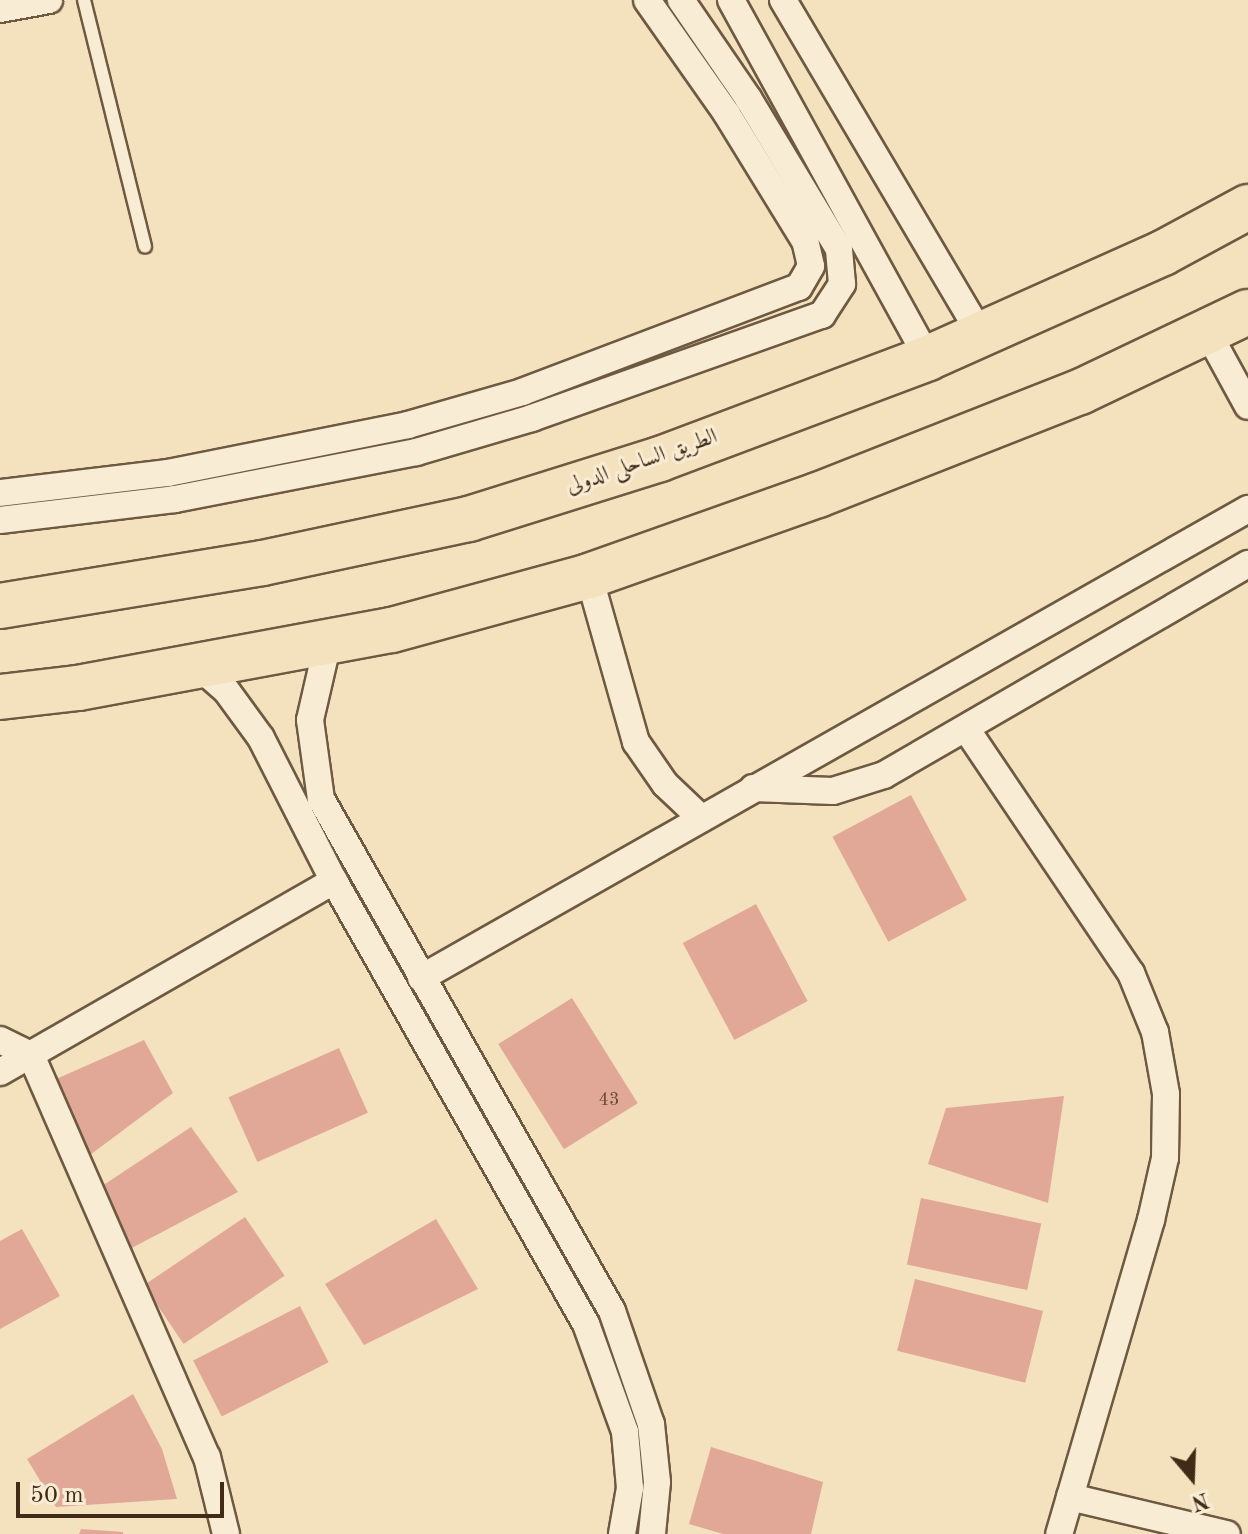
<!DOCTYPE html>
<html>
<head>
<meta charset="utf-8">
<style>
  body { margin:0 }
  #map { position:relative; width:1248px; height:1534px; overflow:hidden; background:#f4e2bf; font-family:"Old Standard TT",Amiri,serif }
  div>[style] { position:absolute }
  [style*='--x'] { left:calc(var(--x)*1px); top:calc(var(--y)*1px); width:calc(var(--w)*1px); rotate:calc(var(--a)*1deg) }
  .building>* { inset:0; background:#e2a897; transform-origin:0 0 }
  .roads { filter:drop-shadow(2px 0 #6e5941) drop-shadow(-2px 0 #6e5941) drop-shadow(0 2px #6e5941) drop-shadow(0 -2px #6e5941) }
  .lane>* { height:12px; margin:-6px; padding:0 6px; transform-origin:6px; border-radius:6px; background:#f8ecd5 }
  .street>* { height:26px; margin:-13px; padding:0 13px; transform-origin:13px; border-radius:13px; background:#f8ecd5 }
  .highway>* { height:44px; margin:-22px; padding:0 22px; transform-origin:22px; border-radius:22px; background:#f4e2bf }
  span { translate:-50% -50%; white-space:nowrap; text-align:center; line-height:1.15; -webkit-text-stroke:6px #f8ecd5; paint-order:stroke }
  .number-label { font-size:18px; color:#694a37 }
  .number-label span { -webkit-text-stroke-width:0 }
  .street-label { font-size:22px; color:#412b17 }
  .north { position:absolute; left:1152px; top:1438px; width:80px; height:80px; -webkit-text-stroke:6px #f8ecd5; paint-order:stroke; rotate:161deg; font-size:22px; font-weight:700; line-height:32px; text-align:center; color:#412b17 }
  .north::after { content:''; display:block; margin:auto; width:28px; height:36px; background:#412b17; clip-path:polygon(50% 0,100% 100%,50% 72%,0 100%) }
  .scale { position:absolute; left:16px; top:1482px; width:208px; height:36px; box-sizing:border-box; border:4px solid #412b17; border-top:0; padding-left:10px; font-size:24px; line-height:28px; white-space:nowrap; color:#412b17; -webkit-text-stroke:6px #f8ecd5; paint-order:stroke }
</style>
</head>
<body>
<div id="map">
  <div class="building">
    <i style="left:911px;top:795px;width:119px;height:89px;rotate:62deg"></i>
    <i style="left:756px;top:904px;width:110px;height:83px;rotate:62deg"></i>
    <i style="left:572px;top:998px;width:124px;height:87px;rotate:58deg"></i>
    <i style="clip-path:polygon(144px 1040px,173px 1093px,78px 1164px,54px 1080px)"></i>
    <i style="left:339px;top:1048px;width:71px;height:121px;rotate:66deg"></i>
    <i style="clip-path:polygon(1064px 1096px,1048px 1203px,928px 1164px,946px 1108px)"></i>
    <i style="clip-path:polygon(191px 1127px,238px 1192px,128px 1250px,102px 1186px)"></i>
    <i style="left:921px;top:1198px;width:123px;height:68px;rotate:12deg"></i>
    <i style="left:245px;top:1217px;width:71px;height:122px;rotate:56deg"></i>
    <i style="clip-path:polygon(436px 1219px,478px 1289px,364px 1345px,325px 1284px)"></i>
    <i style="clip-path:polygon(22px 1229px,60px 1296px,0 1329px,0 1241px)"></i>
    <i style="left:915px;top:1279px;width:132px;height:74px;rotate:14deg"></i>
    <i style="left:300px;top:1306px;width:63px;height:120px;rotate:63deg"></i>
    <i style="clip-path:polygon(133px 1394px,162px 1449px,177px 1499px,56px 1507px,27px 1459px)"></i>
    <i style="clip-path:polygon(711px 1447px,823px 1482px,811px 1534px,723px 1534px,689px 1524px)"></i>
    <i style="clip-path:polygon(81px 1529px,123px 1532px,123px 1534px,79px 1534px)"></i>
  </div>
  <div class="roads">
    <div class="lane">
      <i style="--x:84;--y:0;--w:254;--a:76.1"></i>
    </div>
    <div class="street">
      <i style="--x:731;--y:0;--w:409;--a:61.2"></i>
      <i style="--x:783;--y:0;--w:389;--a:59.4"></i>
      <i style="--x:0;--y:9;--w:50;--a:-10.4"></i>
      <i style="--x:1208;--y:333;--w:83;--a:61.3"></i>
      <i style="--x:0;--y:493;--w:169;--a:-6.8"></i>
      <i style="--x:168;--y:473;--w:245;--a:-11.3"></i>
      <i style="--x:408;--y:425;--w:119;--a:-16.1"></i>
      <i style="--x:522;--y:392;--w:296;--a:-20.8"></i>
      <i style="--x:799;--y:287;--w:24;--a:-60"></i>
      <i style="--x:811;--y:266;--w:26;--a:-103"></i>
      <i style="--x:805;--y:241;--w:149;--a:-121.6"></i>
      <i style="--x:727;--y:114;--w:139;--a:-125.1"></i>
      <i style="--x:0;--y:520;--w:176;--a:-6.8"></i>
      <i style="--x:175;--y:499;--w:246;--a:-11"></i>
      <i style="--x:416;--y:452;--w:121;--a:-16.3"></i>
      <i style="--x:532;--y:418;--w:308;--a:-19.6"></i>
      <i style="--x:822;--y:315;--w:37;--a:-57"></i>
      <i style="--x:842;--y:284;--w:35;--a:-95"></i>
      <i style="--x:839;--y:249;--w:176;--a:-121.1"></i>
      <i style="--x:748;--y:98;--w:119;--a:-124.4"></i>
      <i style="--x:589;--y:576;--w:173;--a:74.2"></i>
      <i style="--x:636;--y:742;--w:51;--a:55.4"></i>
      <i style="--x:665;--y:784;--w:50;--a:43.4"></i>
      <i style="--x:328;--y:642;--w:80;--a:103"></i>
      <i style="--x:310;--y:720;--w:80;--a:82.1"></i>
      <i style="--x:321;--y:799;--w:589;--a:60.39"></i>
      <i style="--x:612;--y:1311;--w:120;--a:71"></i>
      <i style="--x:651;--y:1424;--w:58;--a:84.1"></i>
      <i style="--x:657;--y:1482;--w:52;--a:95.5"></i>
      <i style="--x:198;--y:666;--w:37;--a:41"></i>
      <i style="--x:226;--y:690;--w:59;--a:53.9"></i>
      <i style="--x:261;--y:738;--w:161;--a:63"></i>
      <i style="--x:334;--y:881;--w:510;--a:60.37"></i>
      <i style="--x:586;--y:1324;--w:115;--a:70.1"></i>
      <i style="--x:625;--y:1432;--w:56;--a:84.9"></i>
      <i style="--x:630;--y:1488;--w:47;--a:99.9"></i>
      <i style="--x:967;--y:730;--w:293;--a:56"></i>
      <i style="--x:1131;--y:973;--w:64;--a:67.9"></i>
      <i style="--x:1155;--y:1032;--w:63;--a:79.9"></i>
      <i style="--x:1166;--y:1094;--w:64;--a:90.9"></i>
      <i style="--x:1165;--y:1158;--w:64;--a:102.7"></i>
      <i style="--x:1151;--y:1220;--w:327;--a:106.3"></i>
      <i style="--x:753;--y:788;--w:80;--a:2.1"></i>
      <i style="--x:833;--y:791;--w:53;--a:-17.4"></i>
      <i style="--x:884;--y:775;--w:421;--a:-30.1"></i>
      <i style="--x:421;--y:978;--w:951;--a:-29.56"></i>
      <i style="--x:0;--y:1040;--w:34;--a:26"></i>
      <i style="--x:31;--y:1055;--w:439;--a:66.4"></i>
      <i style="--x:207;--y:1457;--w:79;--a:76.1"></i>
      <i style="--x:0;--y:1072;--w:385;--a:-29.8"></i>
      <i style="--x:1070;--y:1497;--w:161;--a:13.3"></i>
    </div>
    <div class="highway">
      <i style="--x:0;--y:606;--w:266;--a:-9.3"></i>
      <i style="--x:263;--y:563;--w:211;--a:-12.1"></i>
      <i style="--x:469;--y:519;--w:200;--a:-17.4"></i>
      <i style="--x:660;--y:459;--w:286;--a:-20.6"></i>
      <i style="--x:928;--y:358;--w:257;--a:-24.1"></i>
      <i style="--x:1163;--y:253;--w:97;--a:-28.4"></i>
      <i style="--x:0;--y:697;--w:79;--a:-6.6"></i>
      <i style="--x:78;--y:688;--w:319;--a:-10.5"></i>
      <i style="--x:392;--y:630;--w:204;--a:-15.3"></i>
      <i style="--x:589;--y:576;--w:243;--a:-19.5"></i>
      <i style="--x:818;--y:495;--w:282;--a:-21.5"></i>
      <i style="--x:1080;--y:392;--w:186;--a:-25.5"></i>
    </div>
  </div>
  <div class="number-label">
    <span style="left:609px;top:1100px">43</span>
  </div>
  <div class="street-label">
    <span style="left:642px;top:462px;rotate:-19deg">الطريق الساحلى الدولى</span>
  </div>
  <div class="north">N</div>
  <div class="scale">50 m</div>
</div>
</body>
</html>
